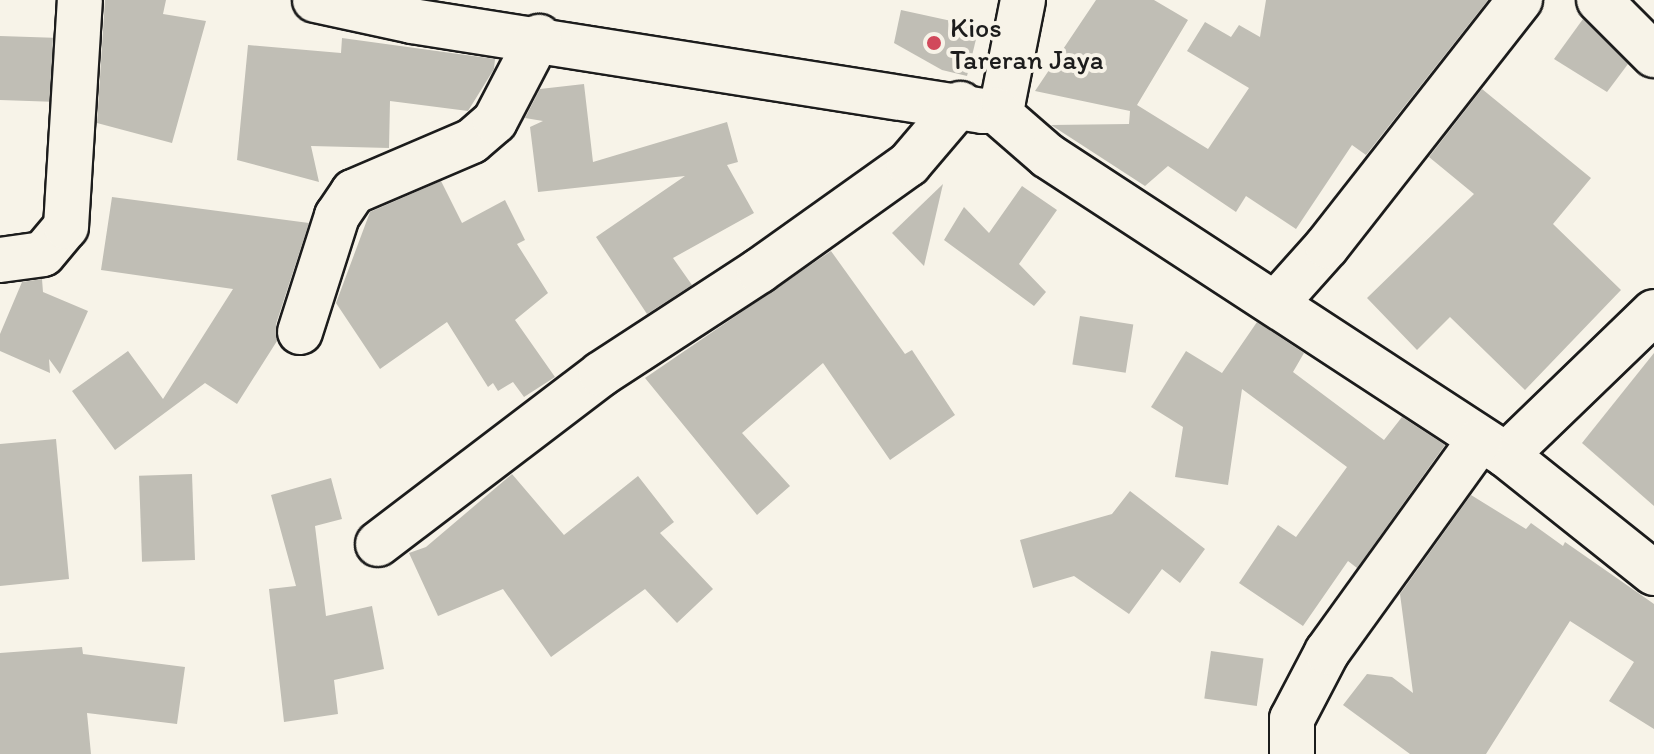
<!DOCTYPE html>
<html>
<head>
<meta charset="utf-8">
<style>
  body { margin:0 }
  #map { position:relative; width:1654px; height:754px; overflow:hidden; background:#f7f3e8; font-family:Itim,sans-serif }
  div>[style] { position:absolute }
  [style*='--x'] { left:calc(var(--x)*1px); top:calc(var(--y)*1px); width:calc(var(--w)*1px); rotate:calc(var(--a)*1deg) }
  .building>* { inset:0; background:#c0beb5; transform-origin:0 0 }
  .roads { filter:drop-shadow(2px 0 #1c1c1c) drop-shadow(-2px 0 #1c1c1c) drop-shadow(0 2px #1c1c1c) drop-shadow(0 -2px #1c1c1c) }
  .minor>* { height:44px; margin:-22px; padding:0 22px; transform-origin:22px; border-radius:22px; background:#f7f3e8 }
  .dots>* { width:22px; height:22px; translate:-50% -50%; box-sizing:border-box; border:4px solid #f7f3e8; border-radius:50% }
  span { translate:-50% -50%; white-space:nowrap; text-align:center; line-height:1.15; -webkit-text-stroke:8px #f7f3e8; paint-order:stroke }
  .poi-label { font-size:28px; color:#1c1c1c }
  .left { translate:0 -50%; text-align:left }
</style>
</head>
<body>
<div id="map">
  <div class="building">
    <i style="clip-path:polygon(105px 0,166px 0,163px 14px,206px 21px,172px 143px,97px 123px)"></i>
    <i style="clip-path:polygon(1096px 0,1154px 0,1188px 20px,1137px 105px,1208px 149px,1249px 88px,1187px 51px,1205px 22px,1231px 37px,1239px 25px,1260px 37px,1266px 0,1488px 0,1366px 155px,1352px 145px,1296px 229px,1246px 196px,1236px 212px,1168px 166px,1145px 186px,1051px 125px,1129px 124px,1130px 111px,1035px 91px)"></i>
    <i style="clip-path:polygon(901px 10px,979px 27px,967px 76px,942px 70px,894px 43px)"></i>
    <i style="clip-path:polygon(1583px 19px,1628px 64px,1607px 92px,1554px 59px)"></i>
    <i style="left:0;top:36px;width:53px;height:64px;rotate:2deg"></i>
    <i style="clip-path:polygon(342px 38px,495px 59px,494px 69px,468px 111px,390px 101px,389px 148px,311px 146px,319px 182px,237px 160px,248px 45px,341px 53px)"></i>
    <i style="clip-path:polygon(584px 84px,593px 162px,727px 122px,738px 162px,727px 165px,754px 213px,673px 258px,692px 285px,647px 314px,596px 237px,685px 176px,538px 192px,530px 127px,543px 121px,525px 118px,540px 89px)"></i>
    <i style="clip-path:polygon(1482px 89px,1591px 178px,1553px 224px,1621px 290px,1525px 390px,1450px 317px,1417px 350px,1367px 298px,1474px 194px,1429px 157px)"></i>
    <i style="clip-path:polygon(441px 181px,462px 223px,505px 200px,525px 240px,517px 244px,548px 293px,515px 320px,555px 377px,524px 397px,513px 382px,498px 391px,493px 383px,488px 387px,447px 322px,380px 369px,336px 303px,370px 212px)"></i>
    <i style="clip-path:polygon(943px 184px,924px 266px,892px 233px)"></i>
    <i style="clip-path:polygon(1022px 186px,1057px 210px,1019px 264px,1046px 292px,1034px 306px,944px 240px,964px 207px,989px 233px)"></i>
    <i style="clip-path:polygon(112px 197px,309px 223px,276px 324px,277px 341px,237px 404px,205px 383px,115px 450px,72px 391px,128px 351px,163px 399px,233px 289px,101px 270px)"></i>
    <i style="clip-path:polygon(831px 251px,905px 354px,912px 350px,955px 415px,890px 460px,823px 363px,742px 433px,790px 486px,757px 515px,645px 378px)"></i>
    <i style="clip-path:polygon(42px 279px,43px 292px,88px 311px,60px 374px,49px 359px,50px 373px,0 351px,0 334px,22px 282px)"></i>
    <i style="left:1080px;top:316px;width:54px;height:49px;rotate:9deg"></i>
    <i style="clip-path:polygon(1257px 322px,1304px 353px,1293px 372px,1384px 440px,1402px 417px,1445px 445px,1357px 568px,1348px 561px,1303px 626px,1239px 583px,1278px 525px,1296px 537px,1347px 467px,1242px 389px,1228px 485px,1175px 477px,1183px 427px,1151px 407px,1186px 351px,1222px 373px)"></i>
    <i style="clip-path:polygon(1654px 353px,1654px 506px,1582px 443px)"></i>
    <i style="clip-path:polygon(56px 439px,69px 579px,0 586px,0 444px)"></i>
    <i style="left:192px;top:474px;width:86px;height:53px;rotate:88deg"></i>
    <i style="clip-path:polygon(512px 474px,564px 535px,638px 476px,674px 522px,660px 533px,713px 589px,677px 623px,645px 589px,551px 657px,503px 589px,438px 616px,409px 553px,426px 547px)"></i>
    <i style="clip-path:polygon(331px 478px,342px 519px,315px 526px,326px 616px,372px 606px,384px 669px,334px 680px,338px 714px,284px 722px,269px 589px,296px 586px,271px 495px)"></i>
    <i style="clip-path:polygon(1130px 491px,1205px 549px,1180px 583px,1162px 569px,1129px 614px,1074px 576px,1033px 588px,1020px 540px,1112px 514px)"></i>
    <i style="clip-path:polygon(1471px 495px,1526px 529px,1531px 523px,1563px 546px,1565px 542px,1654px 604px,1654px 729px,1609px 701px,1634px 662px,1570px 621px,1486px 754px,1410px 754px,1343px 705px,1367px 674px,1392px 677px,1413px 693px,1400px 594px)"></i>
    <i style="clip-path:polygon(82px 647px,83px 654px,185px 667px,177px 724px,87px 713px,91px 754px,0 754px,0 653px)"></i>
    <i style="left:1211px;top:651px;width:53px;height:48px;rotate:8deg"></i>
  </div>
  <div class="roads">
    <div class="minor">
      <i style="--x:315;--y:0;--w:99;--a:12.2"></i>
      <i style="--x:412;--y:21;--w:578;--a:8.96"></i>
      <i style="--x:983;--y:111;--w:12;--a:-5"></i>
      <i style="--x:995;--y:110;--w:12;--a:-48"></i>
      <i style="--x:1003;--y:101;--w:103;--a:-78.8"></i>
      <i style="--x:1599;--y:0;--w:78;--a:45"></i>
      <i style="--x:995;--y:110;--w:70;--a:41"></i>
      <i style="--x:1048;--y:156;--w:547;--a:33.14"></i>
      <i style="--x:1506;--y:455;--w:189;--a:38.6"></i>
      <i style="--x:0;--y:260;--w:43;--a:-7.9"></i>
      <i style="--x:43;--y:254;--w:35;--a:-50"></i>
      <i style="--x:66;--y:227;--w:227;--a:-86.5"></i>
      <i style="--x:1277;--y:302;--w:75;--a:-48.2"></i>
      <i style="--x:1327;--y:246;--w:313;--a:-51.9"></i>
      <i style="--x:300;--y:332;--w:122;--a:-72.3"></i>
      <i style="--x:337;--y:216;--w:29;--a:-56"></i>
      <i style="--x:353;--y:192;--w:129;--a:-23.2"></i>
      <i style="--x:472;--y:141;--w:30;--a:-41"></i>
      <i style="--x:495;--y:121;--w:95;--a:-62.4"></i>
      <i style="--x:1506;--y:455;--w:206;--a:-44"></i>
      <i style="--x:378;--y:544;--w:280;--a:-37.3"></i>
      <i style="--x:601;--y:374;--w:189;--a:-33.1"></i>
      <i style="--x:759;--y:271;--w:184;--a:-35.5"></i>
      <i style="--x:909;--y:164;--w:79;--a:-49.6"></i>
      <i style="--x:1292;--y:754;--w:35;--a:-90"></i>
      <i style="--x:1292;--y:719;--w:76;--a:-62.4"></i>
      <i style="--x:1327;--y:652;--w:261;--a:-54.2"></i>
    </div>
  </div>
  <div class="dots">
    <i style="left:934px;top:43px;background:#d1495b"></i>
  </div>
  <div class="poi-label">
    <span class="left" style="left:950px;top:43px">Kios<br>Tareran Jaya</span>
  </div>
</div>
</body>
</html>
